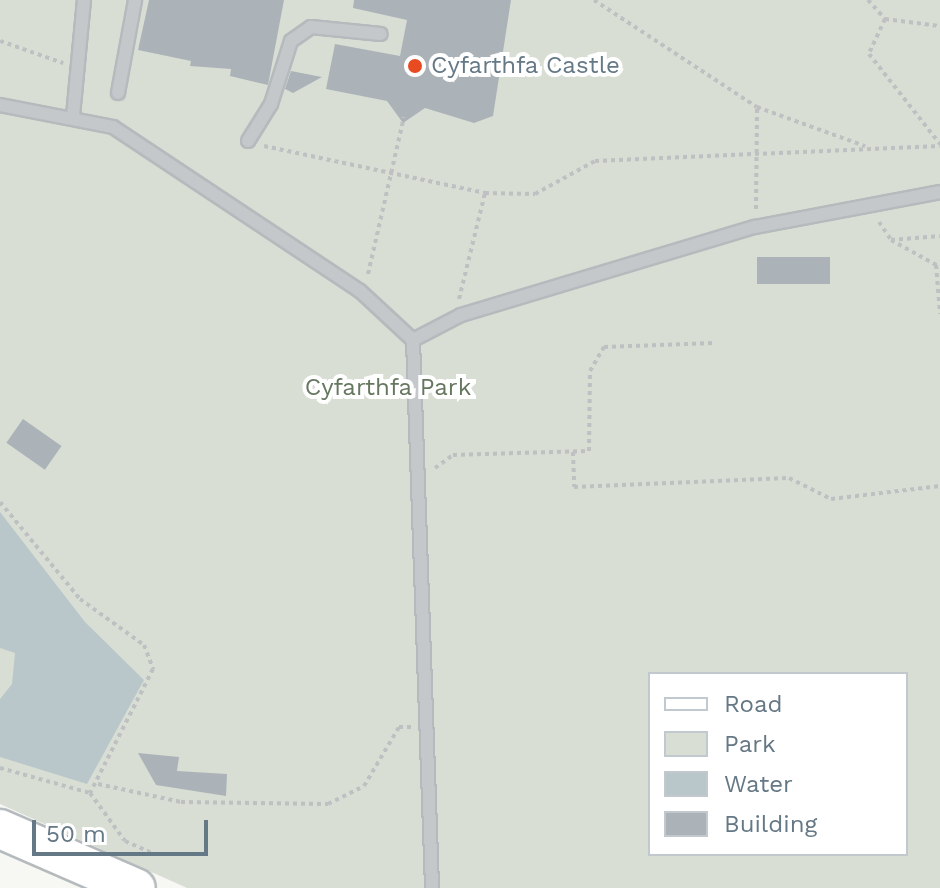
<!DOCTYPE html>
<html>
<head>
<meta charset="utf-8">
<style>
  body { margin:0 }
  #map { position:relative; width:940px; height:888px; overflow:hidden; background:#f7f7f3; font-family:"Work Sans",sans-serif }
  div>[style] { position:absolute }
  [style*='--x'] { left:calc(var(--x)*1px); top:calc(var(--y)*1px); width:calc(var(--w)*1px); rotate:calc(var(--a)*1deg) }
  .green>* { inset:0; background:#d8ded4 }
  .water>* { inset:0; background:#b9c7ca }
  .building>* { inset:0; background:#abb3b9; transform-origin:0 0 }
  .path>* { height:4px; margin-top:-2px; transform-origin:0; background:repeating-linear-gradient(90deg,#bec0c2 0 4px,transparent 0 8px) }
  .roads { filter:drop-shadow(2px 0 #b5babd) drop-shadow(-2px 0 #b5babd) drop-shadow(0 2px #b5babd) drop-shadow(0 -2px #b5babd) }
  .service>* { height:12px; margin:-6px; padding:0 6px; transform-origin:6px; border-radius:6px; background:#c4c8cb }
  .primary>* { height:38px; margin:-19px; padding:0 19px; transform-origin:19px; border-radius:19px; background:#fff }
  .dots>* { width:22px; height:22px; translate:-50% -50%; box-sizing:border-box; border:4px solid #fff; border-radius:50% }
  span { translate:-50% -50%; white-space:nowrap; text-align:center; line-height:1.15; -webkit-text-stroke:8px #fff; paint-order:stroke }
  .poi-label { font-size:24px; color:#657885 }
  .left { translate:0 -50%; text-align:left }
  .park-label { font-size:24px; color:#667760 }
  .legend { position:absolute; left:648px; top:672px; width:260px; height:184px; box-sizing:border-box; background:#fff; border:2px solid #c1c9ce; margin:0; padding:10px 14px; list-style:none; font-size:24px; color:#657885 }
  .legend li { display:flex; align-items:center; gap:16px; height:40px }
  .legend b { width:40px; border:2px solid #c1c9ce }
  .scale { position:absolute; left:32px; top:820px; width:176px; height:36px; box-sizing:border-box; border:4px solid #657885; border-top:0; padding-left:10px; font-size:24px; line-height:28px; white-space:nowrap; color:#657885; -webkit-text-stroke:6px #fff; paint-order:stroke }
</style>
</head>
<body>
<div id="map">
  <div class="green">
    <i style="clip-path:polygon(evenodd,0 0,940px 0,940px 888px,187px 888px,0 804px,0 0,650px 674px,906px 674px,906px 854px,650px 854px,650px 674px)"></i>
  </div>
  <div class="water">
    <i style="clip-path:polygon(0 512px,85px 622px,144px 680px,87px 784px,0 757px,0 699px,12px 684px,15px 653px,0 648px)"></i>
  </div>
  <div class="building">
    <i style="clip-path:polygon(149px 0,284px 0,268px 85px,230px 76px,231px 69px,190px 66px,191px 61px,138px 50px)"></i>
    <i style="clip-path:polygon(354px 0,511px 0,493px 116px,474px 123px,425px 108px,403px 123px,387px 101px,326px 89px,335px 44px,400px 56px,407px 20px,353px 8px)"></i>
    <i style="clip-path:polygon(291px 71px,322px 77px,293px 93px,285px 89px)"></i>
    <i style="left:830px;top:257px;width:27px;height:73px;rotate:90deg"></i>
    <i style="left:23px;top:419px;width:47px;height:29px;rotate:35deg"></i>
    <i style="clip-path:polygon(138px 753px,179px 757px,177px 771px,227px 774px,226px 796px,156px 785px)"></i>
  </div>
  <div class="path">
    <i style="--x:594;--y:0;--w:195;--a:33.3"></i>
    <i style="--x:757;--y:107;--w:115;--a:19.9"></i>
    <i style="--x:868;--y:0;--w:25;--a:48"></i>
    <i style="--x:885;--y:19;--w:55;--a:7.3"></i>
    <i style="--x:885;--y:19;--w:38;--a:115"></i>
    <i style="--x:869;--y:54;--w:115;--a:51.7"></i>
    <i style="--x:0;--y:41;--w:67;--a:19.2"></i>
    <i style="--x:264;--y:146;--w:226;--a:12"></i>
    <i style="--x:485;--y:193;--w:50;--a:1.1"></i>
    <i style="--x:535;--y:194;--w:68;--a:-28.8"></i>
    <i style="--x:595;--y:161;--w:345;--a:-2.5"></i>
    <i style="--x:756;--y:209;--w:102;--a:-89.4"></i>
    <i style="--x:879;--y:222;--w:22;--a:56"></i>
    <i style="--x:891;--y:240;--w:56;--a:28.9"></i>
    <i style="--x:891;--y:240;--w:49;--a:-4.7"></i>
    <i style="--x:936;--y:265;--w:49;--a:85.3"></i>
    <i style="--x:368;--y:274;--w:161;--a:-77.1"></i>
    <i style="--x:459;--y:299;--w:109;--a:-76.2"></i>
    <i style="--x:573;--y:452;--w:35;--a:88"></i>
    <i style="--x:574;--y:487;--w:215;--a:-2.4"></i>
    <i style="--x:789;--y:478;--w:47;--a:26.6"></i>
    <i style="--x:831;--y:499;--w:110;--a:-6.8"></i>
    <i style="--x:435;--y:468;--w:22;--a:-36"></i>
    <i style="--x:453;--y:455;--w:136;--a:-1.7"></i>
    <i style="--x:589;--y:451;--w:80;--a:-89.3"></i>
    <i style="--x:590;--y:371;--w:28;--a:-60"></i>
    <i style="--x:604;--y:347;--w:110;--a:-2.1"></i>
    <i style="--x:0;--y:502;--w:126;--a:50.5"></i>
    <i style="--x:80;--y:599;--w:79;--a:35.7"></i>
    <i style="--x:144;--y:645;--w:26;--a:69"></i>
    <i style="--x:153;--y:669;--w:139;--a:116.9"></i>
    <i style="--x:0;--y:768;--w:93;--a:15.5"></i>
    <i style="--x:98;--y:784;--w:85;--a:12.2"></i>
    <i style="--x:181;--y:802;--w:147;--a:0.8"></i>
    <i style="--x:328;--y:804;--w:40;--a:-26.6"></i>
    <i style="--x:364;--y:786;--w:69;--a:-59.3"></i>
    <i style="--x:399;--y:727;--w:12;--a:0"></i>
    <i style="--x:90;--y:793;--w:59;--a:53.9"></i>
    <i style="--x:125;--y:841;--w:30;--a:24"></i>
  </div>
  <div class="roads">
    <div class="service">
      <i style="--x:118;--y:93;--w:95;--a:-79.6"></i>
      <i style="--x:0;--y:105;--w:115;--a:11"></i>
      <i style="--x:113;--y:127;--w:296;--a:33.6"></i>
      <i style="--x:360;--y:291;--w:72;--a:42.8"></i>
      <i style="--x:413;--y:340;--w:548;--a:88.01"></i>
      <i style="--x:73;--y:116;--w:117;--a:-84.6"></i>
      <i style="--x:248;--y:141;--w:44;--a:-58.1"></i>
      <i style="--x:271;--y:104;--w:66;--a:-72.4"></i>
      <i style="--x:291;--y:41;--w:24;--a:-35"></i>
      <i style="--x:311;--y:27;--w:70;--a:5.7"></i>
      <i style="--x:413;--y:340;--w:54;--a:-27.5"></i>
      <i style="--x:461;--y:315;--w:307;--a:-16.7"></i>
      <i style="--x:755;--y:227;--w:188;--a:-10.7"></i>
    </div>
    <div class="primary">
      <i style="--x:0;--y:829;--w:148;--a:23.5"></i>
    </div>
  </div>
  <div class="dots">
    <i style="left:415px;top:66px;background:#e84a22"></i>
  </div>
  <div class="poi-label">
    <span class="left" style="left:431px;top:66px">Cyfarthfa Castle</span>
  </div>
  <div class="park-label">
    <span style="left:388px;top:388px">Cyfarthfa Park</span>
  </div>
  <ul class="legend">
  <li><b style="height:10px;background:#fff"></b>Road</li>
  <li><b style="height:22px;background:#d8ded4"></b>Park</li>
  <li><b style="height:22px;background:#b9c7ca"></b>Water</li>
  <li><b style="height:22px;background:#abb3b9"></b>Building</li>
  </ul>
  <div class="scale">50 m</div>
</div>
</body>
</html>
